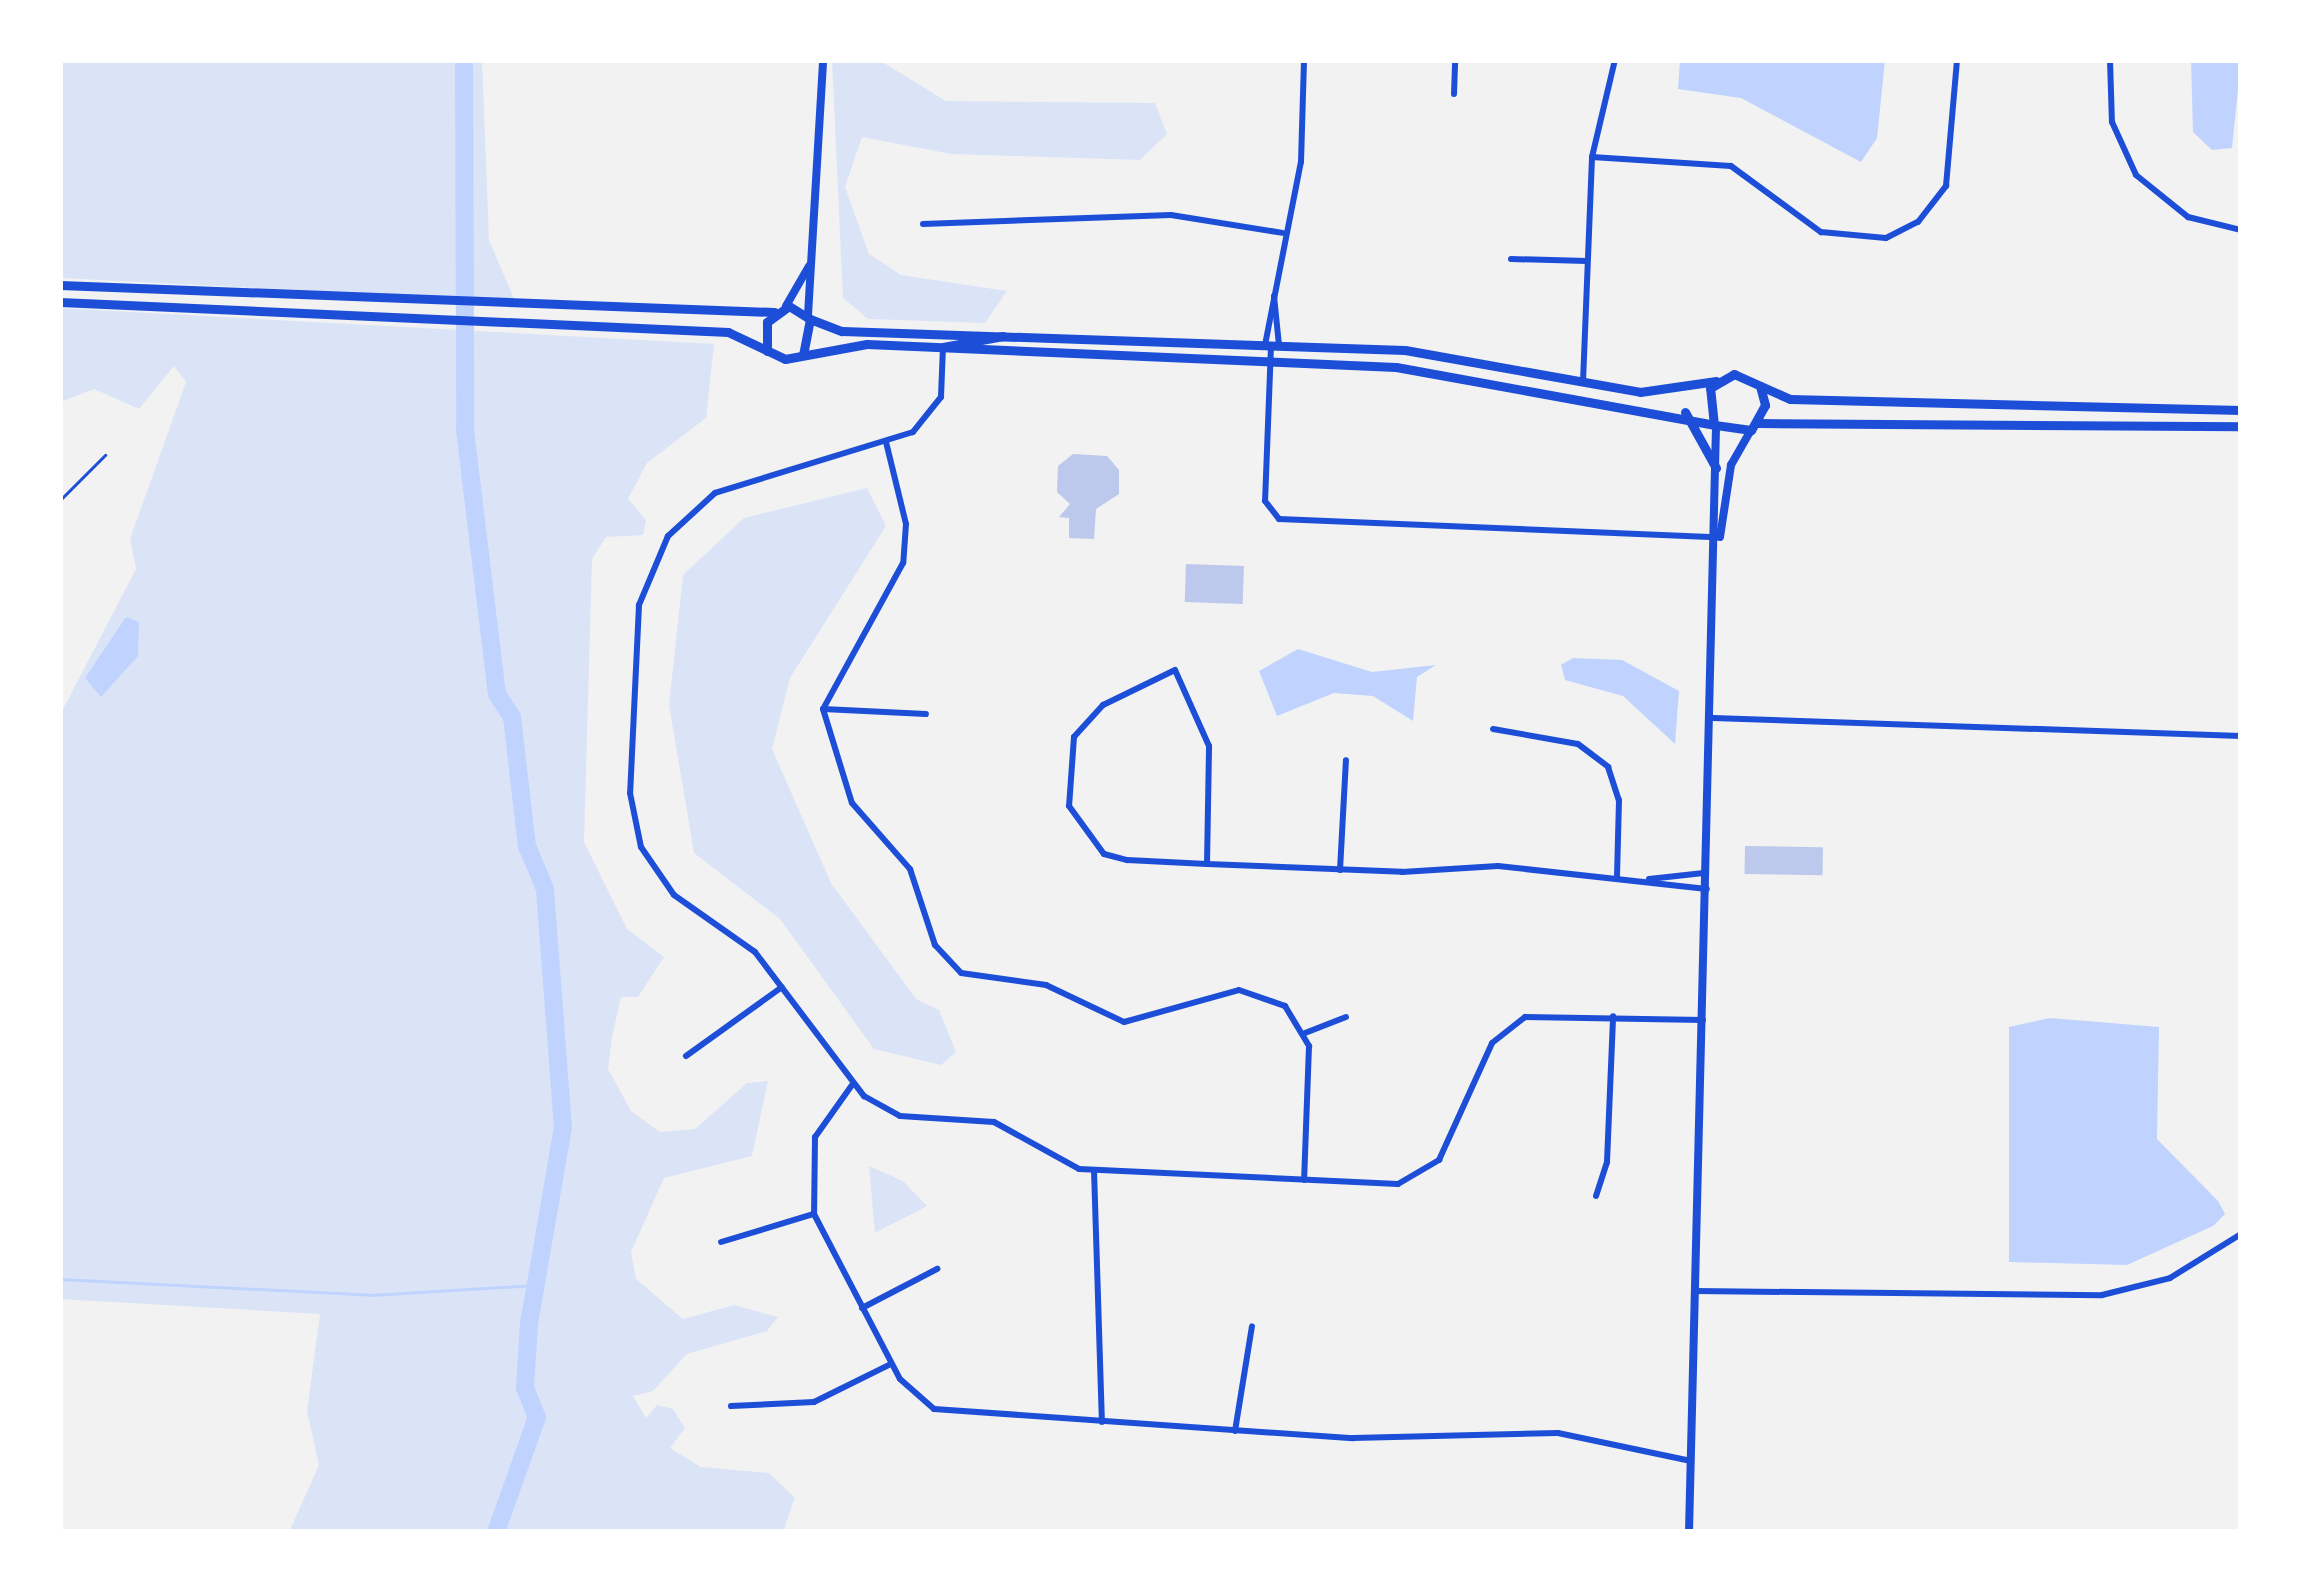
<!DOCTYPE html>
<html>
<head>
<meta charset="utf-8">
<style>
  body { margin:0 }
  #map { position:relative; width:2301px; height:1592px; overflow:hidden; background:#f2f2f2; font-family:Helvetica,sans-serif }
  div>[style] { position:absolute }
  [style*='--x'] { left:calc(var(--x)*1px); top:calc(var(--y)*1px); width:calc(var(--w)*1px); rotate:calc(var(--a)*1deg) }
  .green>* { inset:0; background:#dbe4f7 }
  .water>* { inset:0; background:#bfd3fe }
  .stream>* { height:3px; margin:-1.5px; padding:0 1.5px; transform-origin:1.5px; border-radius:1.5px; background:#bfd3fe }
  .river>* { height:18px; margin:-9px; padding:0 9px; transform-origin:9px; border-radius:9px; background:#bfd3fe }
  .building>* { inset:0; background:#bdc9ec; transform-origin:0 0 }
  .service>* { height:3px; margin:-1.5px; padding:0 1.5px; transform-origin:1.5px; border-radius:1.5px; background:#1d4ed8 }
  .minor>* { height:6px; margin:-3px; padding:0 3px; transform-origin:3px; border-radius:3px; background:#1d4ed8 }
  .tertiary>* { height:8px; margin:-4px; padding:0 4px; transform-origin:4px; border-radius:4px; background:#1d4ed8 }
  .primary>* { height:9px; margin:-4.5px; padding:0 4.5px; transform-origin:4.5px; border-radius:4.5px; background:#1d4ed8 }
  span { translate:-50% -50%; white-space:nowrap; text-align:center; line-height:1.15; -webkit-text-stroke:12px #fff; paint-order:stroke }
  .frame { position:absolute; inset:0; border:63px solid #fff; pointer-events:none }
</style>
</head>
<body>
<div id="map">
  <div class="green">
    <i style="clip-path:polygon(60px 60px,482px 60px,489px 240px,515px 301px,60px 278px)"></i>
    <i style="clip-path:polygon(832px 60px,879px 60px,946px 101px,1155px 103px,1167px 134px,1140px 160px,951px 154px,862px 137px,845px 187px,869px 254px,901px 275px,1007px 291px,985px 323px,868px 319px,843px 298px)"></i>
    <i style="clip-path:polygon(60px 308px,714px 344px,706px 418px,647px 463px,628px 499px,646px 520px,643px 535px,606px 537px,592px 559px,584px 842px,627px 929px,664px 957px,638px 997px,621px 997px,612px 1037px,608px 1069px,631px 1111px,660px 1132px,695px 1129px,747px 1083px,768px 1081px,752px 1156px,664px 1178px,631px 1252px,636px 1279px,683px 1319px,734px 1305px,778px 1317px,767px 1331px,687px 1354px,653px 1391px,633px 1396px,646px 1418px,657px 1405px,673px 1409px,685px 1428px,670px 1448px,701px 1467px,769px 1473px,795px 1498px,783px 1532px,289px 1532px,319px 1465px,307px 1411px,320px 1314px,60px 1299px,60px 715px,136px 569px,130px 539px,186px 382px,174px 366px,139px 409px,94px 389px,60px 402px)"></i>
    <i style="clip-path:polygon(867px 488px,886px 526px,790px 678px,772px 749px,831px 883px,916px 999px,939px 1010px,956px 1052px,941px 1065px,874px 1049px,780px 919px,694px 853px,669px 705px,683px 575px,744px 518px)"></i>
    <i style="clip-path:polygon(869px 1166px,903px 1181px,927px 1206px,875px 1233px)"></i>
  </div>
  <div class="water">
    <i style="clip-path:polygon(1885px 60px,1877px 138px,1861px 162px,1741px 98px,1678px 89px,1680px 60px)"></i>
    <i style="clip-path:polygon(2191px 60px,2241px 60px,2232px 148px,2212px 150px,2193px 132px)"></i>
    <i style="clip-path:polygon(126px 617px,139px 622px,138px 656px,101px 697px,85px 678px)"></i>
    <i style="clip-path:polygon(1298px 649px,1372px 672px,1436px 665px,1417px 677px,1413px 721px,1373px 696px,1334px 693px,1277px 716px,1259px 671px)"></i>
    <i style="clip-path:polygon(1573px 658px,1622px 660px,1679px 691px,1675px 744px,1623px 696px,1565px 680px,1561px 665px)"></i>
    <i style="clip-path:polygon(2050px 1018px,2159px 1027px,2157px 1139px,2218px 1201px,2225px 1214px,2213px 1226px,2127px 1265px,2009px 1262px,2009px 1027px)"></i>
  </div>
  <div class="stream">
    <i style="--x:60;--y:1279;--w:312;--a:2.9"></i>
    <i style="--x:372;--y:1295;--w:164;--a:-3.5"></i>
  </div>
  <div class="river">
    <i style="--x:464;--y:60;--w:370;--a:89.8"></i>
    <i style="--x:465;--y:430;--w:266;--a:83.1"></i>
    <i style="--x:497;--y:694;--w:27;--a:57"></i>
    <i style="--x:512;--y:717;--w:130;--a:83.4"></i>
    <i style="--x:527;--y:846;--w:47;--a:67.3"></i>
    <i style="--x:545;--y:889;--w:239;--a:85.7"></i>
    <i style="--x:563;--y:1127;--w:200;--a:99.8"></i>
    <i style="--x:529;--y:1324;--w:64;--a:93.6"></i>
    <i style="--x:525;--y:1388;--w:31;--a:68"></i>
    <i style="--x:537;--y:1417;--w:122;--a:109.6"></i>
  </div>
  <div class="building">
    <i style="clip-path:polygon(1073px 454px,1107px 456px,1119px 470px,1119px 494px,1096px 509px,1094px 539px,1069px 538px,1069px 518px,1059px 517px,1070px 504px,1057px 492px,1058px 466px)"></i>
    <i style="left:1186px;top:564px;width:58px;height:38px;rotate:2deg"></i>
    <i style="left:1745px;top:846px;width:78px;height:28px;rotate:1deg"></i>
  </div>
  <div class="service">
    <i style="--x:60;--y:500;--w:64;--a:-45"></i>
  </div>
  <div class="minor">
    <i style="--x:2110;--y:60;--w:62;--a:88.2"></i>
    <i style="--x:2112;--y:122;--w:58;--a:65.6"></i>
    <i style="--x:2136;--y:175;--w:67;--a:38.9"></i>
    <i style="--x:2188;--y:217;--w:55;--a:13.8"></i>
    <i style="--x:1454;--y:94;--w:34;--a:-88"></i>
    <i style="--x:1592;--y:157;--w:139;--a:3.7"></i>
    <i style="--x:1731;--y:166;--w:112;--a:36.3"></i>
    <i style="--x:1821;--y:232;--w:65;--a:5.3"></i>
    <i style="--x:1886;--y:238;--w:36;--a:-27"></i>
    <i style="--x:1918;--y:222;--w:46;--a:-52.1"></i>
    <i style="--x:1946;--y:186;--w:126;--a:-85"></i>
    <i style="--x:923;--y:224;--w:248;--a:-2.1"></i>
    <i style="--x:1171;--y:215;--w:113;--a:9.1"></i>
    <i style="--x:1511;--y:259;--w:76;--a:1.5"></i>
    <i style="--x:1274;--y:296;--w:49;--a:84.2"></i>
    <i style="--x:1265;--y:345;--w:187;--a:-78.9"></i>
    <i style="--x:1301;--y:162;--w:102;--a:-88.3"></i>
    <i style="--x:1271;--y:346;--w:155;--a:92.2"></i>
    <i style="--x:1265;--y:501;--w:23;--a:52"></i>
    <i style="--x:1279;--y:519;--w:437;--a:2.4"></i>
    <i style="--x:943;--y:347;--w:50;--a:92.3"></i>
    <i style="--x:941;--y:397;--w:45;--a:128.7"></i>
    <i style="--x:913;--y:432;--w:207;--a:162.9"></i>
    <i style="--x:715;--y:493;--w:64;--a:137.5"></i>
    <i style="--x:668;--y:536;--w:75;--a:112.8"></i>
    <i style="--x:639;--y:605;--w:188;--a:92.7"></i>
    <i style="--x:630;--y:793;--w:55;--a:78.5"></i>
    <i style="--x:641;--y:847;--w:58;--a:55.5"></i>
    <i style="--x:674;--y:895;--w:99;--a:35.1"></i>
    <i style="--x:755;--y:952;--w:181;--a:52.9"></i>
    <i style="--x:864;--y:1096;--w:41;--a:29.1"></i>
    <i style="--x:900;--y:1116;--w:94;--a:3.7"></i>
    <i style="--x:994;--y:1122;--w:97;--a:28.9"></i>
    <i style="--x:1079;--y:1169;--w:319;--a:2.7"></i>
    <i style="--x:1398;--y:1184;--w:48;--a:-30.3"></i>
    <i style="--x:1439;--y:1160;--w:128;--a:-65.6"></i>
    <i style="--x:1492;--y:1043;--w:42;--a:-38.2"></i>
    <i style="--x:1525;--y:1017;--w:178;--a:1"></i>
    <i style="--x:1583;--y:382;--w:225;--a:-87.7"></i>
    <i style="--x:1592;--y:157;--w:100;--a:-76.7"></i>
    <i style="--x:886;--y:442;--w:84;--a:76.3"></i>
    <i style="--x:906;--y:524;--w:39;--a:94"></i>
    <i style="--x:903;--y:563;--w:166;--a:118.7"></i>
    <i style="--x:823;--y:709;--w:98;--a:72.9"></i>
    <i style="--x:852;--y:803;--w:88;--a:48.7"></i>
    <i style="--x:910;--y:869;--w:80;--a:71.8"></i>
    <i style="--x:935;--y:945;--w:38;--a:47"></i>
    <i style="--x:961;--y:973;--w:86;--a:8"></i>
    <i style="--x:1046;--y:985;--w:86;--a:25.4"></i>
    <i style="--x:1124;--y:1022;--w:119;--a:-15.5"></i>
    <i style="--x:1239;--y:990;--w:49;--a:19.2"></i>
    <i style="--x:1285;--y:1006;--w:47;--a:59"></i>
    <i style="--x:1309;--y:1046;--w:134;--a:92.1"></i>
    <i style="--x:823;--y:709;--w:103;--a:2.8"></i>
    <i style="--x:1713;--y:718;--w:528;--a:1.95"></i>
    <i style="--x:1493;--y:729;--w:86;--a:10"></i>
    <i style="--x:1578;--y:744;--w:38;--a:37"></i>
    <i style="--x:1608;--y:767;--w:35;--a:72"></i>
    <i style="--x:1619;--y:800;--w:78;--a:91.5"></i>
    <i style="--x:1207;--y:864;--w:118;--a:-89"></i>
    <i style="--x:1209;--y:746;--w:83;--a:-114.1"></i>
    <i style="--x:1175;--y:670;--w:80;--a:154.1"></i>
    <i style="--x:1103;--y:705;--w:43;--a:132.2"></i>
    <i style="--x:1074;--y:737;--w:69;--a:94.1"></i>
    <i style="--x:1069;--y:806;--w:59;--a:53.9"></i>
    <i style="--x:1104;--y:854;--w:24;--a:15"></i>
    <i style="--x:1127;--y:860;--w:80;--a:2.9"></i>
    <i style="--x:1207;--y:864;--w:195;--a:2.3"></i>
    <i style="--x:1402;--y:872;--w:96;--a:-3.6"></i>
    <i style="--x:1498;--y:866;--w:210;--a:6.3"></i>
    <i style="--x:1340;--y:870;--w:110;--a:-86.9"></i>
    <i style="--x:1649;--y:879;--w:55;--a:-6.2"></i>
    <i style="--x:1305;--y:1033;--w:44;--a:-21.3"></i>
    <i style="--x:686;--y:1056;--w:118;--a:-35.7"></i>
    <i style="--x:852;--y:1085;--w:64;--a:125.4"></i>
    <i style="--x:815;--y:1137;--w:77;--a:90.7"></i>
    <i style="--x:814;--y:1214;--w:186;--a:62.5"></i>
    <i style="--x:900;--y:1379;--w:45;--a:41.4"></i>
    <i style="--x:934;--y:1409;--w:420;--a:4"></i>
    <i style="--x:1353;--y:1438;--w:205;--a:-1.4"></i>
    <i style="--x:1558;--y:1433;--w:136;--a:11.9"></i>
    <i style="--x:1094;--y:1170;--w:252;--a:88.2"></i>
    <i style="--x:1596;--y:1196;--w:36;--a:-72"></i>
    <i style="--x:1607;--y:1162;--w:146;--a:-87.6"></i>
    <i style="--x:721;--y:1242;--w:97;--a:-16.8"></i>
    <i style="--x:1696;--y:1291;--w:406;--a:0.6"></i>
    <i style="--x:2102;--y:1295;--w:70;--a:-14"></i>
    <i style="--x:2170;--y:1278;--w:84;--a:-31.8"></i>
    <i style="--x:862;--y:1308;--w:85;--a:-27.5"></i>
    <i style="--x:731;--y:1406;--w:83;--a:-2.8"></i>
    <i style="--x:814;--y:1402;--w:86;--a:-26.3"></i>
    <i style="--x:1235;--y:1431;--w:106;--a:-80.8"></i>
  </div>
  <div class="tertiary">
    <i style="--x:786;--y:306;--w:46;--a:-60.1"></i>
    <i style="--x:808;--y:315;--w:255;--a:-86.6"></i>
    <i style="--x:1720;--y:537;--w:73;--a:-81.3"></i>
    <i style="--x:1731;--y:465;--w:40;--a:-60.3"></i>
    <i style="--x:1689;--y:1532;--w:1105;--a:-88.6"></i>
  </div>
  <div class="primary">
    <i style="--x:60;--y:285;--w:715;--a:2.17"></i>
    <i style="--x:60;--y:302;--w:669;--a:2.57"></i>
    <i style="--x:728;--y:332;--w:63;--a:25.3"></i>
    <i style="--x:785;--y:359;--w:83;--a:-10.4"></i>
    <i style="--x:867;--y:344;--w:529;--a:2.49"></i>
    <i style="--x:1396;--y:367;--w:323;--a:10.3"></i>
    <i style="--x:810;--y:319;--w:34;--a:21"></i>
    <i style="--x:842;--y:331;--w:563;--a:1.93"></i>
    <i style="--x:1405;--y:350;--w:239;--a:10.1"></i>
    <i style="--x:1640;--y:392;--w:77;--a:-8.2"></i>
    <i style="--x:943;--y:347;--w:61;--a:-10.4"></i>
    <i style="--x:767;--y:351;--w:29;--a:-90"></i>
    <i style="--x:767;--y:322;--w:27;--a:-36"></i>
    <i style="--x:789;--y:306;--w:25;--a:32"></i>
    <i style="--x:810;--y:319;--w:36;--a:101"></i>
    <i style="--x:1760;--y:386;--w:20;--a:75"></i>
    <i style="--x:1765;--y:405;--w:29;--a:119"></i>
    <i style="--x:1751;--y:430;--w:37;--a:-172"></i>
    <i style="--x:1714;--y:425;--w:37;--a:-96"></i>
    <i style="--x:1710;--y:388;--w:28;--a:-30"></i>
    <i style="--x:1734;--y:374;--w:61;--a:24.1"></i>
    <i style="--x:1790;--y:399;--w:451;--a:1.4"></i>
    <i style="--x:1685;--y:412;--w:64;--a:61"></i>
    <i style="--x:1758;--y:423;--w:483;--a:0.4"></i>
  </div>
  <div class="frame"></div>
</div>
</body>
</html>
